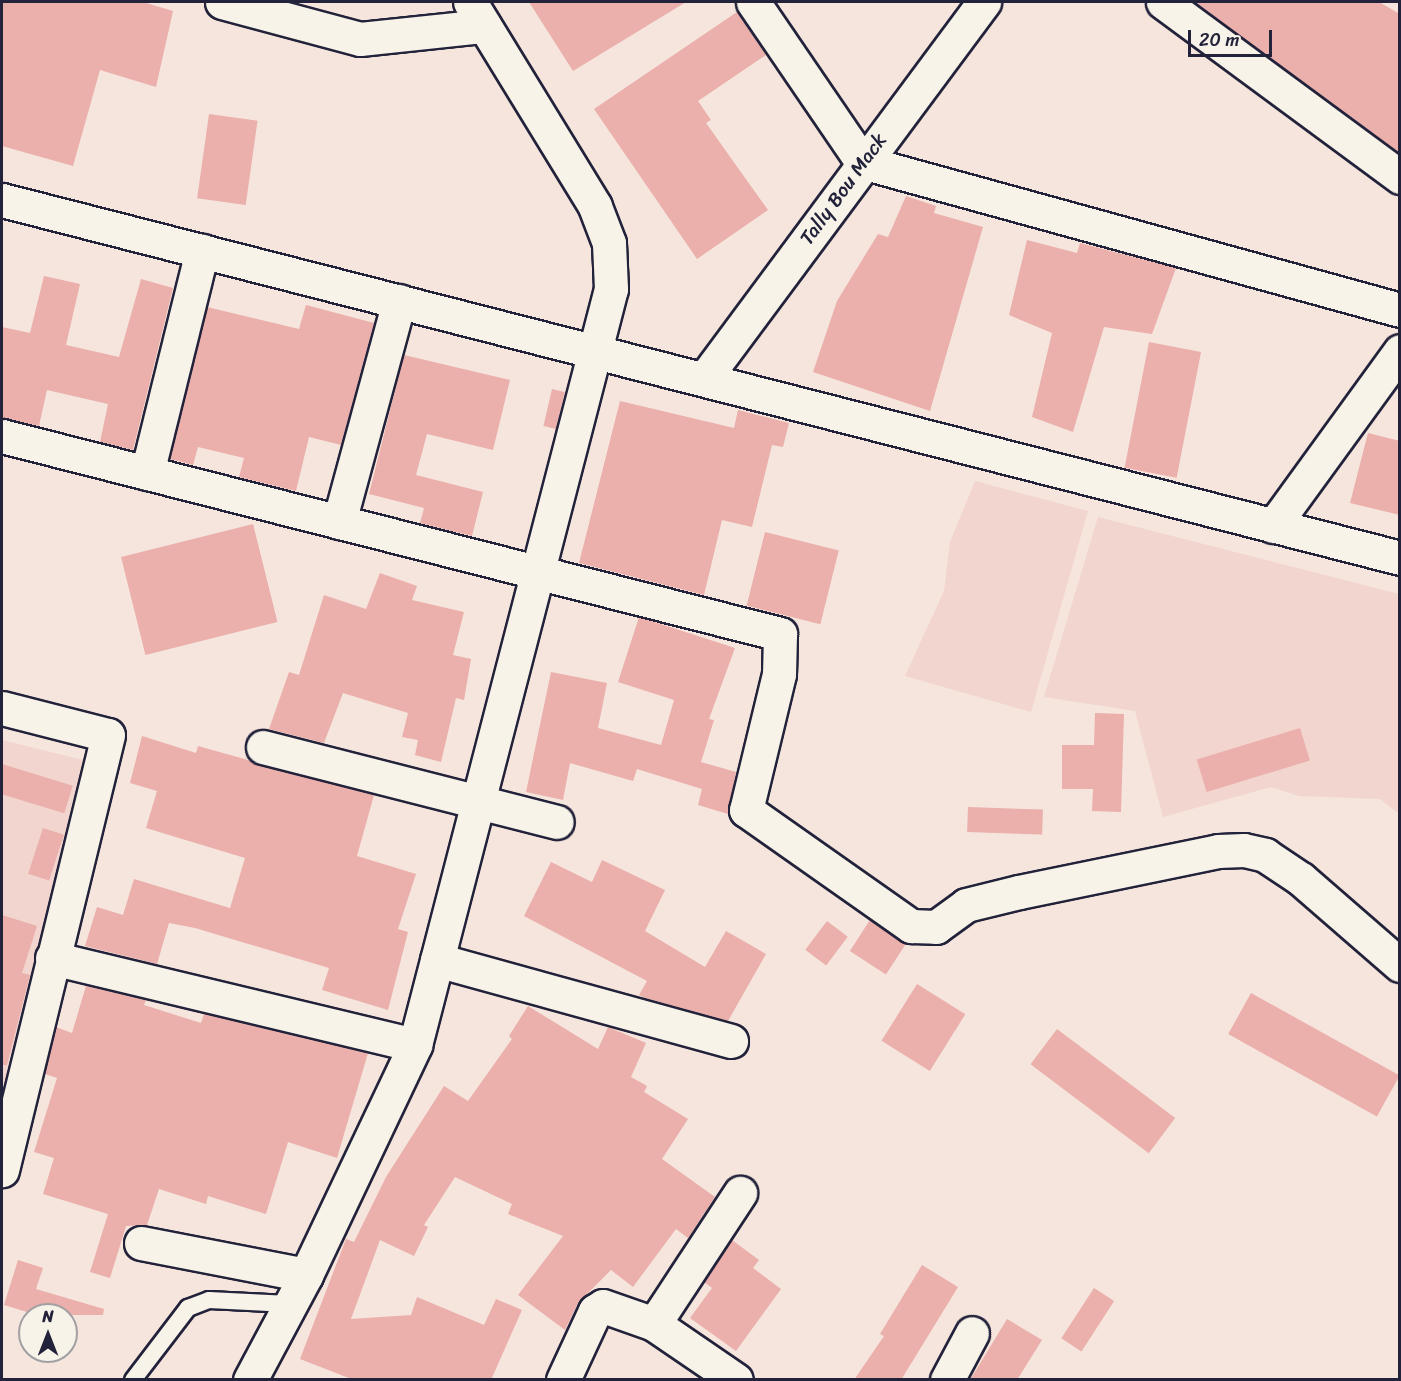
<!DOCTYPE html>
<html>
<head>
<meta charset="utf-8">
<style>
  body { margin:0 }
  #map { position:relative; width:1401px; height:1381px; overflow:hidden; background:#f5e5dc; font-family:Sriracha,sans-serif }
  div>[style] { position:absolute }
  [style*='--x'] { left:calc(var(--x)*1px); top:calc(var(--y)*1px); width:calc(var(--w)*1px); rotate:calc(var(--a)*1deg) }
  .built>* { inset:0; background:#f2d5ce }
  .building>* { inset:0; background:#ebafac; transform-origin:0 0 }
  .roads { filter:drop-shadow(2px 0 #22223b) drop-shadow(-2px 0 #22223b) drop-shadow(0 2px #22223b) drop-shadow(0 -2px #22223b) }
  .lane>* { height:16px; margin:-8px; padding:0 8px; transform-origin:8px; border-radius:8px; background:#f7f3e8 }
  .street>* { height:33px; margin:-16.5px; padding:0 16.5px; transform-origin:16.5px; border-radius:16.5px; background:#f7f3e8 }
  .secondary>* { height:33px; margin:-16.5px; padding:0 16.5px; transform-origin:16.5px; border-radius:16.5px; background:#f7f3e8 }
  span { translate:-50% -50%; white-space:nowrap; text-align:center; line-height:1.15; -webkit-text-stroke:5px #f7f3e8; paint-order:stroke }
  .street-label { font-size:20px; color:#22223b }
  .frame { position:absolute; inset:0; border:3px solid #22223b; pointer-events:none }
  .north { position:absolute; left:18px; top:1303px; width:60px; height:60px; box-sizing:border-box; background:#f7f3e8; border:2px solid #a29fa3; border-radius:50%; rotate:0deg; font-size:16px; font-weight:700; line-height:24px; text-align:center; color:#22223b }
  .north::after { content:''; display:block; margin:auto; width:21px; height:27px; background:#22223b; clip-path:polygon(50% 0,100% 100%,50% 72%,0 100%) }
  .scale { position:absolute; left:1188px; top:30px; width:84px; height:27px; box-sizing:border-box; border:3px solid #22223b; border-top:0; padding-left:8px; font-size:18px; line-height:21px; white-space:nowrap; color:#22223b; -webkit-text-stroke:4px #f7f3e8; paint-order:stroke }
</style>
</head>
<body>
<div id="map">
  <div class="built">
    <i style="clip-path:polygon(975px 481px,1088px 511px,1031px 712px,905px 676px,944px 591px,950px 542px)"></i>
    <i style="clip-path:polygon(1098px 517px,1399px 594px,1399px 814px,1380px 799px,1299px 796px,1271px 787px,1163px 817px,1135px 711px,1044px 697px)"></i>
    <i style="clip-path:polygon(2px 740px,91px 762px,2px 1098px)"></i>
  </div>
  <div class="building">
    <i style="clip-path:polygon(2px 2px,143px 2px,173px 11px,156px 87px,100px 70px,73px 166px,2px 146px)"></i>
    <i style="clip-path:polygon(529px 2px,686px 2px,573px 71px)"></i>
    <i style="clip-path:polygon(1194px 2px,1379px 2px,1400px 14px,1400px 153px)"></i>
    <i style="clip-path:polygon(737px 12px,766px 55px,698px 101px,711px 120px,706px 123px,768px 210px,697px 259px,594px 109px)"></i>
    <i style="left:209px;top:114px;width:49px;height:85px;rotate:8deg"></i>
    <i style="clip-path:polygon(906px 196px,936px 206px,934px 213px,983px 227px,930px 411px,813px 372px,837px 301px,878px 234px,888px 237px)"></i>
    <i style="clip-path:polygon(1027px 240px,1077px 253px,1080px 243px,1176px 268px,1152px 334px,1104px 327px,1073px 432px,1032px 417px,1052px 333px,1009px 315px)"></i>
    <i style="clip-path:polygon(44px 276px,80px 284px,66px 345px,119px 357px,141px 279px,173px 288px,133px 450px,100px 442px,108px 404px,47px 390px,39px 426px,2px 418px,2px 327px,30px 333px)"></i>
    <i style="clip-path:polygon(306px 305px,374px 323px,341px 445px,309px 437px,296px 491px,239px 477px,244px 458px,198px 447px,193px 465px,170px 459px,207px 307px,299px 329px)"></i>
    <i style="left:1149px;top:342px;width:53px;height:128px;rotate:11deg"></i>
    <i style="clip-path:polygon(404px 355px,510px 380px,493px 450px,427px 434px,416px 475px,483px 492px,472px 536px,420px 523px,424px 508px,369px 494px)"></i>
    <i style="left:552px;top:389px;width:13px;height:38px;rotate:13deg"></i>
    <i style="clip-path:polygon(620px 401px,734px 428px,738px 410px,789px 423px,783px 447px,772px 445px,752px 527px,722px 520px,704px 595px,579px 563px)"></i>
    <i style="clip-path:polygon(1368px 433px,1400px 441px,1400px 515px,1350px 503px)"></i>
    <i style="left:253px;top:524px;width:101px;height:136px;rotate:76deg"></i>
    <i style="left:765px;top:532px;width:76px;height:76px;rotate:14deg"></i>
    <i style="clip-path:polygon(380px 573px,417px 586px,412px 600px,464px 612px,453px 655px,471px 659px,464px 700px,456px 698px,441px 762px,415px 755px,418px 740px,402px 737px,408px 713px,343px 693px,324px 743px,269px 729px,289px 672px,299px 675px,324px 595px,366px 609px)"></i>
    <i style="clip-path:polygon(639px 617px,735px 648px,709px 719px,714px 720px,701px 762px,736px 772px,728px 814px,698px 805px,702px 789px,637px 769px,633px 781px,570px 763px,563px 800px,526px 792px,551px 672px,607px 683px,598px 728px,661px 745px,674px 700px,618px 682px)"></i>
    <i style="clip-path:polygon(1095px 713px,1124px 714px,1121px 812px,1092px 811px,1093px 789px,1062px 789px,1062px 745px,1094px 745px)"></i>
    <i style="left:1300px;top:728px;width:34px;height:108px;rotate:73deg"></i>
    <i style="clip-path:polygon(142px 736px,196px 753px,198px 746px,374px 795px,357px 856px,416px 874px,398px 929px,408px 932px,388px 1010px,322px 990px,329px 968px,195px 928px,169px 923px,157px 964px,85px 946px,97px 907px,123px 915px,134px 879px,230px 908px,245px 858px,146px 828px,157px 791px,130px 783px)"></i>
    <i style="left:2px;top:764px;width:74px;height:29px;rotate:17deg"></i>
    <i style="left:968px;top:807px;width:75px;height:25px;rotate:2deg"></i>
    <i style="left:43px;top:828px;width:22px;height:48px;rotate:18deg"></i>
    <i style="clip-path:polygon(602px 860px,665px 890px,645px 931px,705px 967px,726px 931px,766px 954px,728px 1021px,645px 998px,639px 995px,647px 981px,524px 916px,551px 862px,592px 882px)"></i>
    <i style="clip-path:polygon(2px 915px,37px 926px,22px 973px,30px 975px,7px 1065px,2px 1065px)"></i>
    <i style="left:870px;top:920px;width:43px;height:37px;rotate:33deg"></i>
    <i style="left:827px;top:921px;width:26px;height:36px;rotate:37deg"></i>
    <i style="left:917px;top:984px;width:57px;height:67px;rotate:32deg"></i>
    <i style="clip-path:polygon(86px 986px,146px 1000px,144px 1005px,201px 1023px,204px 1014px,368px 1053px,337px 1158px,288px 1142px,266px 1214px,208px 1196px,206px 1204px,159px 1189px,147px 1225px,126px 1226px,110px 1278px,90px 1272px,108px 1214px,43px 1194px,54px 1158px,34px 1152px,57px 1078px,45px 1074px,56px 1027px,72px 1033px)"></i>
    <i style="left:1251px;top:993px;width:170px;height:47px;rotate:29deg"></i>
    <i style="clip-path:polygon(528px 1006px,598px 1049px,608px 1027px,646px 1043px,631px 1077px,647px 1086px,644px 1092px,688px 1119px,662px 1159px,715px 1197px,688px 1238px,676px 1229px,633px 1287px,611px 1270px,578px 1303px,565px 1330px,518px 1295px,563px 1236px,508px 1214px,512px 1204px,455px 1177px,424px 1225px,428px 1227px,414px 1256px,380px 1240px,351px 1319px,411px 1315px,417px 1297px,484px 1325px,496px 1299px,522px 1310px,491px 1380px,354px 1380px,300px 1359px,346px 1239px,354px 1242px,386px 1177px,444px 1086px,468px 1101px,512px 1039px,509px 1036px)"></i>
    <i style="left:1057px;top:1029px;width:148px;height:44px;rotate:37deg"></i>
    <i style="clip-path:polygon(732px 1240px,759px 1260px,753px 1268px,781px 1289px,736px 1351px,690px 1318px,712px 1288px,704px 1282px)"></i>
    <i style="clip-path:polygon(18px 1260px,43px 1268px,36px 1289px,104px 1309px,103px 1315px,37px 1315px,4px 1305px)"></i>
    <i style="clip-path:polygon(922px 1265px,958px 1287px,901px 1380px,854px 1380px,884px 1336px,880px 1334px)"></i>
    <i style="left:1094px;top:1288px;width:24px;height:60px;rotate:33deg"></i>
    <i style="clip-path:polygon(1007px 1319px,1042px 1340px,1017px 1380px,970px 1380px)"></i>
  </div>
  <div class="roads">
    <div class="lane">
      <i style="--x:133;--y:1380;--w:91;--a:-52.6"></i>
      <i style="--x:188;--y:1308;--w:22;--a:-21"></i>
      <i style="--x:209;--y:1300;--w:80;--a:2.9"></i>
    </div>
    <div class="street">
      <i style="--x:222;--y:2;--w:143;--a:15"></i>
      <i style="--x:360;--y:39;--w:125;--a:-6"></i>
      <i style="--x:753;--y:2;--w:194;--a:55.7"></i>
      <i style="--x:862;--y:162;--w:558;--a:15.38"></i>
      <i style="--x:1163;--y:2;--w:295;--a:36.4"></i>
      <i style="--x:704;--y:379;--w:470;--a:-53.4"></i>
      <i style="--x:2;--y:436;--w:803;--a:14.28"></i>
      <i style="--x:780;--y:634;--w:40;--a:91.4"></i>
      <i style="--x:779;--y:674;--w:140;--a:103.6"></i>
      <i style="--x:746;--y:810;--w:202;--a:35.1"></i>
      <i style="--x:911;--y:926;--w:25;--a:2"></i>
      <i style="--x:936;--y:927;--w:37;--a:-36"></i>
      <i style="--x:966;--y:905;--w:55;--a:-13.8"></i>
      <i style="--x:1019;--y:892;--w:203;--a:-11.6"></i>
      <i style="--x:1218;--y:851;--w:26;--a:-2"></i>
      <i style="--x:1244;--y:850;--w:22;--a:13"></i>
      <i style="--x:1265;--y:855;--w:43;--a:33.7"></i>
      <i style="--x:1301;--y:879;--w:131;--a:41"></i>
      <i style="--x:147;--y:473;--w:229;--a:-76.1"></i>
      <i style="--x:339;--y:522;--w:229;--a:-74.8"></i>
      <i style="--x:1273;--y:526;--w:216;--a:-54"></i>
      <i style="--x:2;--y:708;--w:109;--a:14.3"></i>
      <i style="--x:108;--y:735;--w:448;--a:103.7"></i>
      <i style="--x:263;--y:747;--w:303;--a:14.3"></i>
      <i style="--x:52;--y:958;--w:373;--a:13.5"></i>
      <i style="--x:437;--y:960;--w:305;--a:15.4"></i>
      <i style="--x:141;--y:1243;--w:168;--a:11"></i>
      <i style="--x:654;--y:1324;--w:157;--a:-56.7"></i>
      <i style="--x:250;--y:1380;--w:119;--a:-61.9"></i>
      <i style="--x:306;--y:1275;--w:255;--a:-64.6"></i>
      <i style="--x:415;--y:1045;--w:781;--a:-75.47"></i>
      <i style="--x:611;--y:289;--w:46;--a:-92.5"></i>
      <i style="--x:609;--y:243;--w:40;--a:-111"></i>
      <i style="--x:595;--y:206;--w:239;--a:-121.5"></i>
      <i style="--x:563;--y:1380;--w:76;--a:-65.1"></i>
      <i style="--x:595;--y:1311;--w:9;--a:-32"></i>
      <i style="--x:603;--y:1306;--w:54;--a:19.4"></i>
      <i style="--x:654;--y:1324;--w:99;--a:34.3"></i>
      <i style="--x:947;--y:1380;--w:53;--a:-62"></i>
    </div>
    <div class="secondary">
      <i style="--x:2;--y:200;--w:1443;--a:14.36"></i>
    </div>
  </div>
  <div class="street-label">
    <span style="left:843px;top:189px;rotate:-54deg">Tally Bou Mack</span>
  </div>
  <div class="frame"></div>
  <div class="north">N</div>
  <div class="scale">20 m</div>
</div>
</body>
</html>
